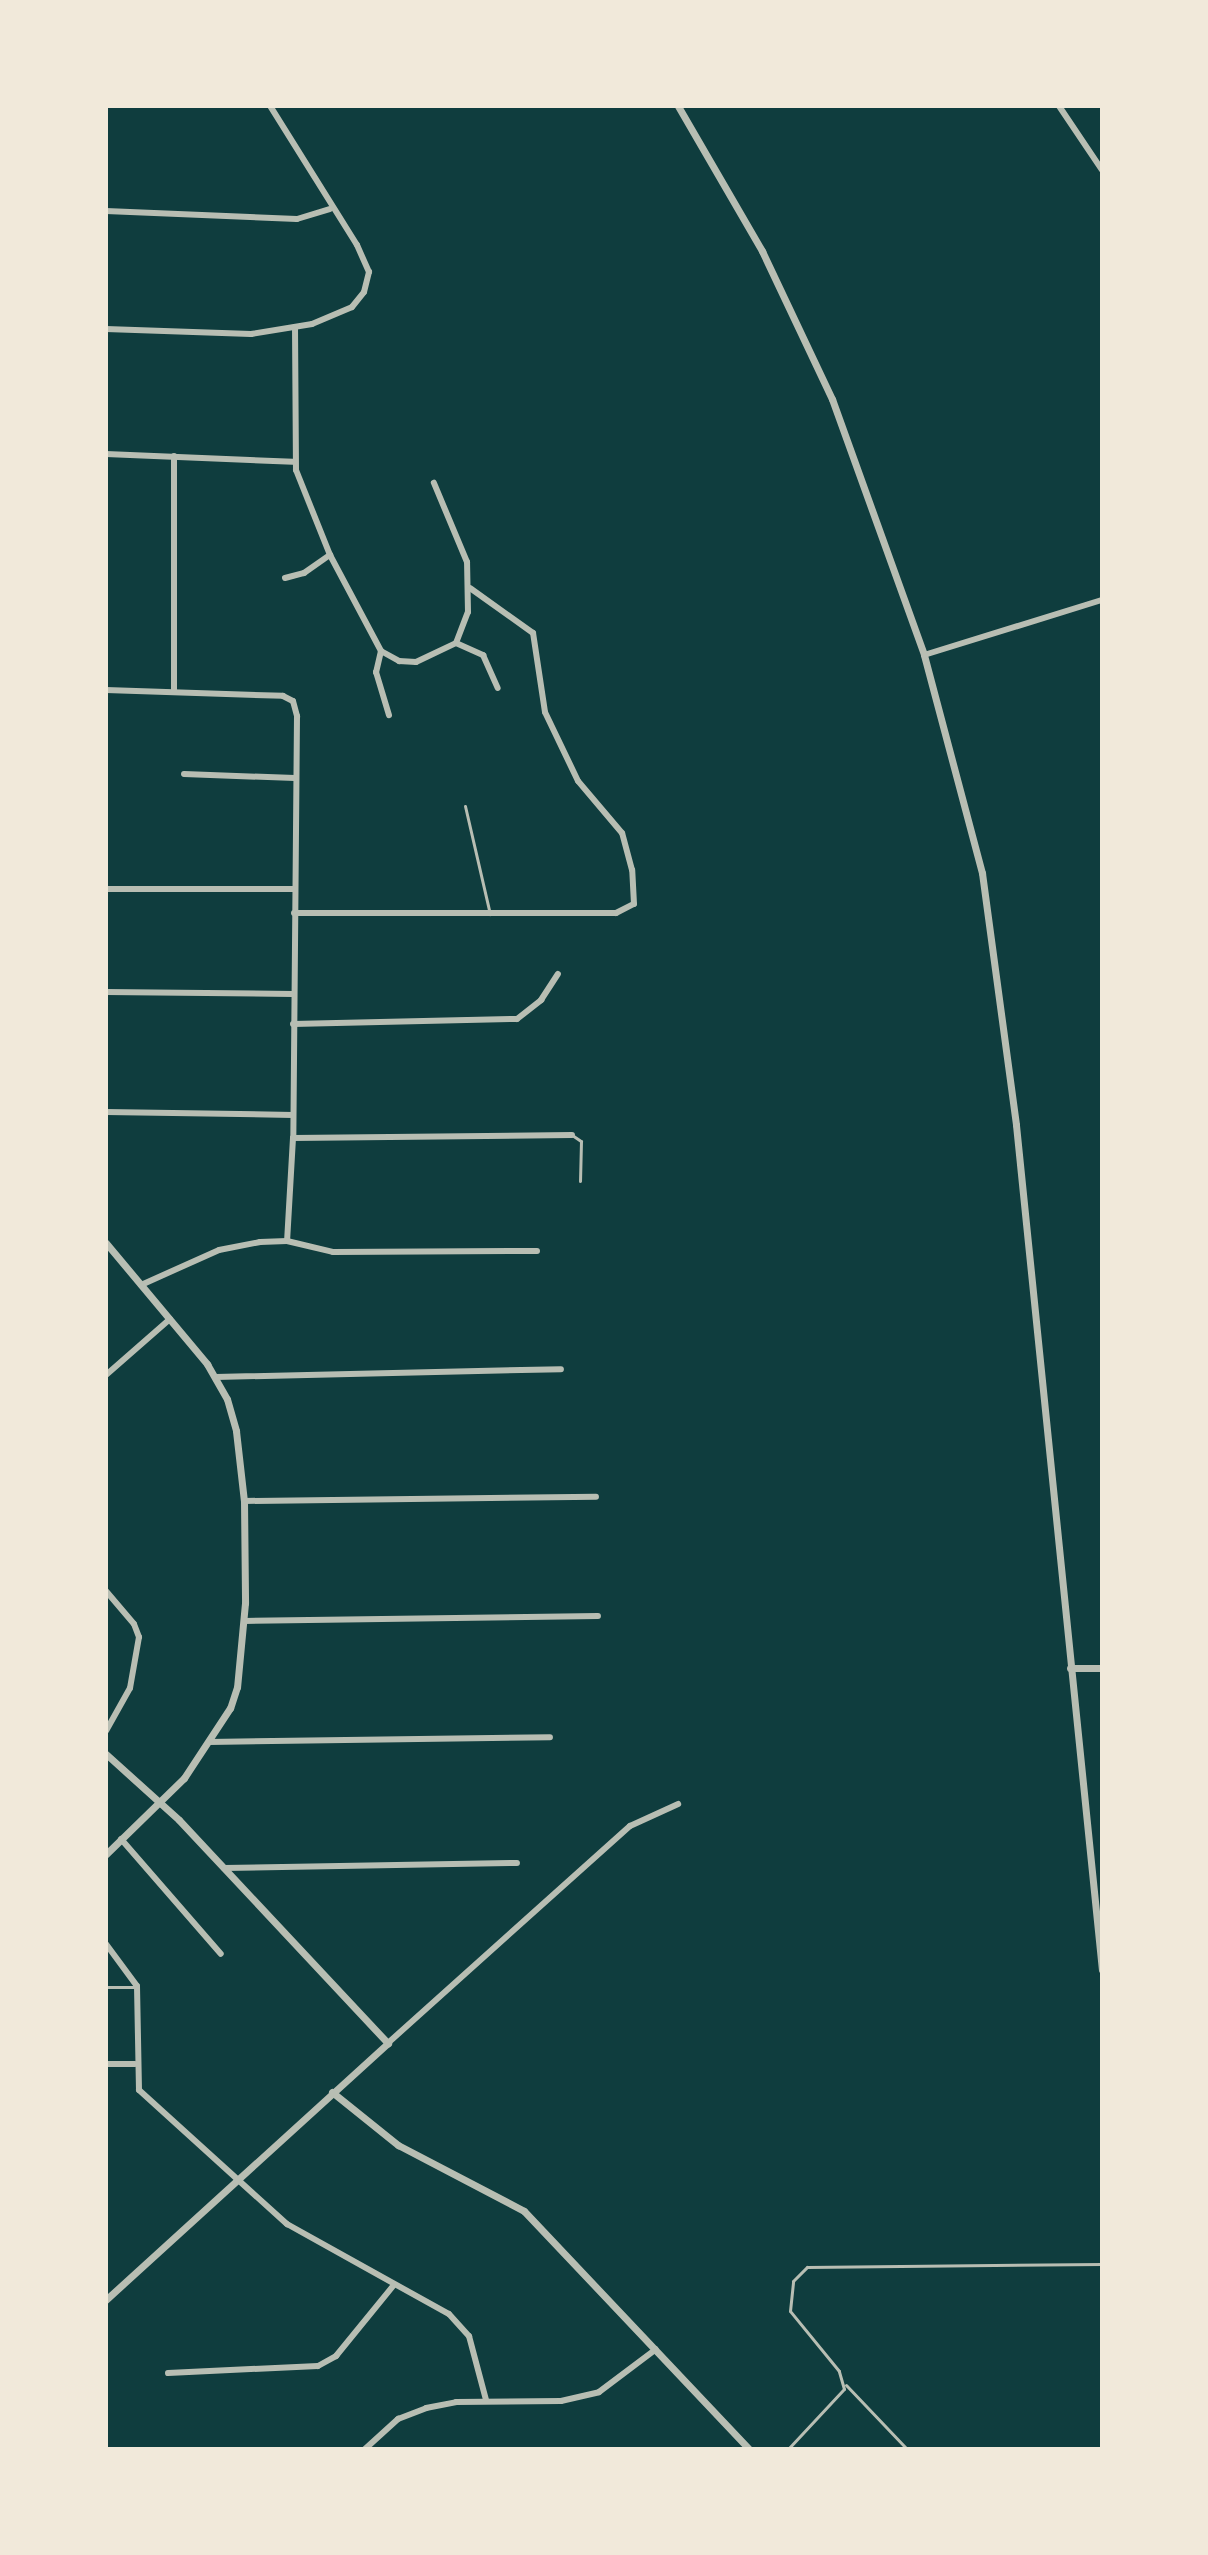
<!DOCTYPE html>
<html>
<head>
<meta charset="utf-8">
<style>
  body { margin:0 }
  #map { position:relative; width:1208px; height:2555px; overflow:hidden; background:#0f3d3e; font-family:Barlow,sans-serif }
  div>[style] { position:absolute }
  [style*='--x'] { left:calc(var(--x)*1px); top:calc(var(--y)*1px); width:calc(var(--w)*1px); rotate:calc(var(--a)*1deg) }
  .service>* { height:3px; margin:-1.5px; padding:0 1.5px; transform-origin:1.5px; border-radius:1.5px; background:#b8beb3 }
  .minor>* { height:6px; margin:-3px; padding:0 3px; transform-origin:3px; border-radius:3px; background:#b8beb3 }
  .tertiary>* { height:7px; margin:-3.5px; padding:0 3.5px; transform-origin:3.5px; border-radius:3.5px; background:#b8beb3 }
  span { translate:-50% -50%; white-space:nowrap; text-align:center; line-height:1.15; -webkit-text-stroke:6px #f1e9da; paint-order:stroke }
  .frame { position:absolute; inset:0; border:108px solid #f1e9da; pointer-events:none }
</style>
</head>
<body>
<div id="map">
  <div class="service">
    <i style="--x:465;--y:806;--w:111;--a:77"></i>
    <i style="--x:572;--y:1135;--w:11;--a:34"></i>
    <i style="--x:581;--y:1141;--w:40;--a:91.4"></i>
    <i style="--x:106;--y:1987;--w:31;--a:0"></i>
    <i style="--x:846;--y:2385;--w:88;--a:46.4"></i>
    <i style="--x:788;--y:2449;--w:82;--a:-47"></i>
    <i style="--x:844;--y:2389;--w:19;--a:-106"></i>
    <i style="--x:839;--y:2371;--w:77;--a:-129.2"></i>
    <i style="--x:790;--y:2311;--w:30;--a:-84"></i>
    <i style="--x:793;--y:2281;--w:20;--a:-45"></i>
    <i style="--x:807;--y:2267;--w:295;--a:-0.6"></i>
  </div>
  <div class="minor">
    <i style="--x:1059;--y:106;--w:77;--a:56.1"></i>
    <i style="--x:106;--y:211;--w:191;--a:2.4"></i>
    <i style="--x:297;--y:219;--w:34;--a:-17"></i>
    <i style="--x:295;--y:327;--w:143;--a:89.6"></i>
    <i style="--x:296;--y:470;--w:92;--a:68.2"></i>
    <i style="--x:330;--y:555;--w:109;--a:62"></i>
    <i style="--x:381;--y:651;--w:21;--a:29"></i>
    <i style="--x:399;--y:661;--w:17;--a:3"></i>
    <i style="--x:416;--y:662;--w:44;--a:-25.4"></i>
    <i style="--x:456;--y:643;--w:33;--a:-69"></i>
    <i style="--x:468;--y:612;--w:50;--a:-91.1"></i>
    <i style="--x:467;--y:562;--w:86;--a:-112.7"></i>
    <i style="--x:106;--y:329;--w:145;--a:2"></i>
    <i style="--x:251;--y:334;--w:62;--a:-9.3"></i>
    <i style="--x:312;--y:324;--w:43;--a:-23"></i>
    <i style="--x:352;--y:307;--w:19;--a:-51"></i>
    <i style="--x:364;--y:292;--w:21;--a:-76"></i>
    <i style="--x:369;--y:272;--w:30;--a:-114"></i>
    <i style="--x:357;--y:245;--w:164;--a:-122"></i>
    <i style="--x:106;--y:454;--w:187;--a:2.4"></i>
    <i style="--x:174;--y:456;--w:235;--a:90"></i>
    <i style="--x:285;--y:578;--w:20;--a:-15"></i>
    <i style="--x:304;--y:573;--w:32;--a:-35"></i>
    <i style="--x:456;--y:643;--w:30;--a:24"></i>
    <i style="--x:483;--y:655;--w:36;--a:66"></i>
    <i style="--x:381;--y:651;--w:22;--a:103"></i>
    <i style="--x:376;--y:672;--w:45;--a:73.2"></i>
    <i style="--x:924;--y:655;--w:186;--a:-17.2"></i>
    <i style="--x:106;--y:690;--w:177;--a:1.9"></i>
    <i style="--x:283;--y:696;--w:11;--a:27"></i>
    <i style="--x:293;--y:701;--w:16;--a:75"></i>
    <i style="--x:297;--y:716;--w:422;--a:90.5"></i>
    <i style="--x:293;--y:1138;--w:103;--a:93.3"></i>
    <i style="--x:184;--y:774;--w:111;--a:2.1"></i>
    <i style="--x:106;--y:889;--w:188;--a:0"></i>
    <i style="--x:294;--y:913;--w:322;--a:0"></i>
    <i style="--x:616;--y:913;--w:20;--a:-27"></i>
    <i style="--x:634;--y:904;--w:34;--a:-93"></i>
    <i style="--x:632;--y:870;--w:38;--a:-105"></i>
    <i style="--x:622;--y:833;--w:68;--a:-130.2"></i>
    <i style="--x:578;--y:781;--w:76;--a:-115.6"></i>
    <i style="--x:545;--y:712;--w:80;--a:-98.6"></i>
    <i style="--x:533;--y:633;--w:77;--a:-144.5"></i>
    <i style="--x:106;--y:992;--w:187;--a:0.6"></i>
    <i style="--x:293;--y:1024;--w:224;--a:-1.3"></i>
    <i style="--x:517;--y:1019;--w:31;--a:-38"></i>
    <i style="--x:541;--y:1000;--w:31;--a:-57"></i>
    <i style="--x:106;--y:1112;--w:187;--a:0.9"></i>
    <i style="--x:293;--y:1138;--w:279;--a:-0.6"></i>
    <i style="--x:141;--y:1285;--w:85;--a:-24.2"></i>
    <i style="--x:219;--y:1250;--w:42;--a:-11"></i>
    <i style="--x:260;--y:1242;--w:27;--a:-2"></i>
    <i style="--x:287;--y:1241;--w:47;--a:13.4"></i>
    <i style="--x:333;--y:1252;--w:204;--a:-0.3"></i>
    <i style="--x:106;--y:1375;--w:85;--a:-41.2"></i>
    <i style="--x:216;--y:1377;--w:345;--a:-1.3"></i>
    <i style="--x:244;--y:1501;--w:352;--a:-0.7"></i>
    <i style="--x:106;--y:1591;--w:43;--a:49.7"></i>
    <i style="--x:134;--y:1624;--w:14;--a:69"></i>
    <i style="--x:139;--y:1637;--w:52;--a:100"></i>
    <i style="--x:130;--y:1688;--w:49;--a:119.2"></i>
    <i style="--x:244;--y:1621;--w:354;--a:-0.8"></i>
    <i style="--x:209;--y:1742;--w:341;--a:-0.8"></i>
    <i style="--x:121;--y:1839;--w:152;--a:49"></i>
    <i style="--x:224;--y:1868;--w:293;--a:-1"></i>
    <i style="--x:106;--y:1944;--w:52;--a:53.6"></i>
    <i style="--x:137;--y:1986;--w:104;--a:88.9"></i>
    <i style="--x:139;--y:2090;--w:200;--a:42.2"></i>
    <i style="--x:287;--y:2224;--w:185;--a:29.1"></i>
    <i style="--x:449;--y:2314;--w:30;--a:48"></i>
    <i style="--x:469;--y:2336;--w:66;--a:75.1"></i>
    <i style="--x:388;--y:2043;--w:325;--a:-41.9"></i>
    <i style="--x:630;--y:1826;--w:53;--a:-24.6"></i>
    <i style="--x:106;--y:2064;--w:29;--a:0"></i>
    <i style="--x:168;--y:2373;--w:150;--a:-2.7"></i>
    <i style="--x:318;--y:2366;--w:21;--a:-29"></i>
    <i style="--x:336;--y:2356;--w:92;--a:-50.8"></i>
    <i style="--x:365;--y:2449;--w:45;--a:-42.3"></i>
    <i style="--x:398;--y:2419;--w:30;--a:-21"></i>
    <i style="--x:426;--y:2408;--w:31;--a:-11"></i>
    <i style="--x:456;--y:2402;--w:105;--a:-0.5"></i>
    <i style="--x:561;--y:2401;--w:39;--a:-13"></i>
    <i style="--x:599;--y:2392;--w:71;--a:-37"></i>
  </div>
  <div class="tertiary">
    <i style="--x:678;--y:106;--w:168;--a:59.9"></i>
    <i style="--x:762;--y:251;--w:164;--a:64.7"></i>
    <i style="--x:832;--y:399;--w:272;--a:70.2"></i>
    <i style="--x:924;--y:655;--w:226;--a:75.1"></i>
    <i style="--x:982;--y:873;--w:254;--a:82.3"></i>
    <i style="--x:1016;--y:1125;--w:849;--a:84.19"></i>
    <i style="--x:106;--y:1243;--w:158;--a:50.1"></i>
    <i style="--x:207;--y:1364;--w:40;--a:60.3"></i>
    <i style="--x:227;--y:1399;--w:33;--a:74"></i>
    <i style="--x:236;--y:1431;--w:70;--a:83.5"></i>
    <i style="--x:244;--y:1501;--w:102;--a:89.4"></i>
    <i style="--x:245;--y:1603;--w:84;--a:95.4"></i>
    <i style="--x:237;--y:1687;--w:22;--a:108"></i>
    <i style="--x:230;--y:1708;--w:84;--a:123.3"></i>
    <i style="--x:184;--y:1778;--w:109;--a:135.7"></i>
    <i style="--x:1070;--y:1668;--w:32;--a:0"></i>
    <i style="--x:106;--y:1754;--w:98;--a:42.1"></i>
    <i style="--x:179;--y:1820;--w:306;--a:46.9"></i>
    <i style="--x:388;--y:2043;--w:382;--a:137.7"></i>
    <i style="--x:332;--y:2092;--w:85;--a:38.8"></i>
    <i style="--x:398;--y:2145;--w:142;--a:27.6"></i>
    <i style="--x:524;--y:2211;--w:328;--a:46.6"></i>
  </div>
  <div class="frame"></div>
</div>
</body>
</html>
